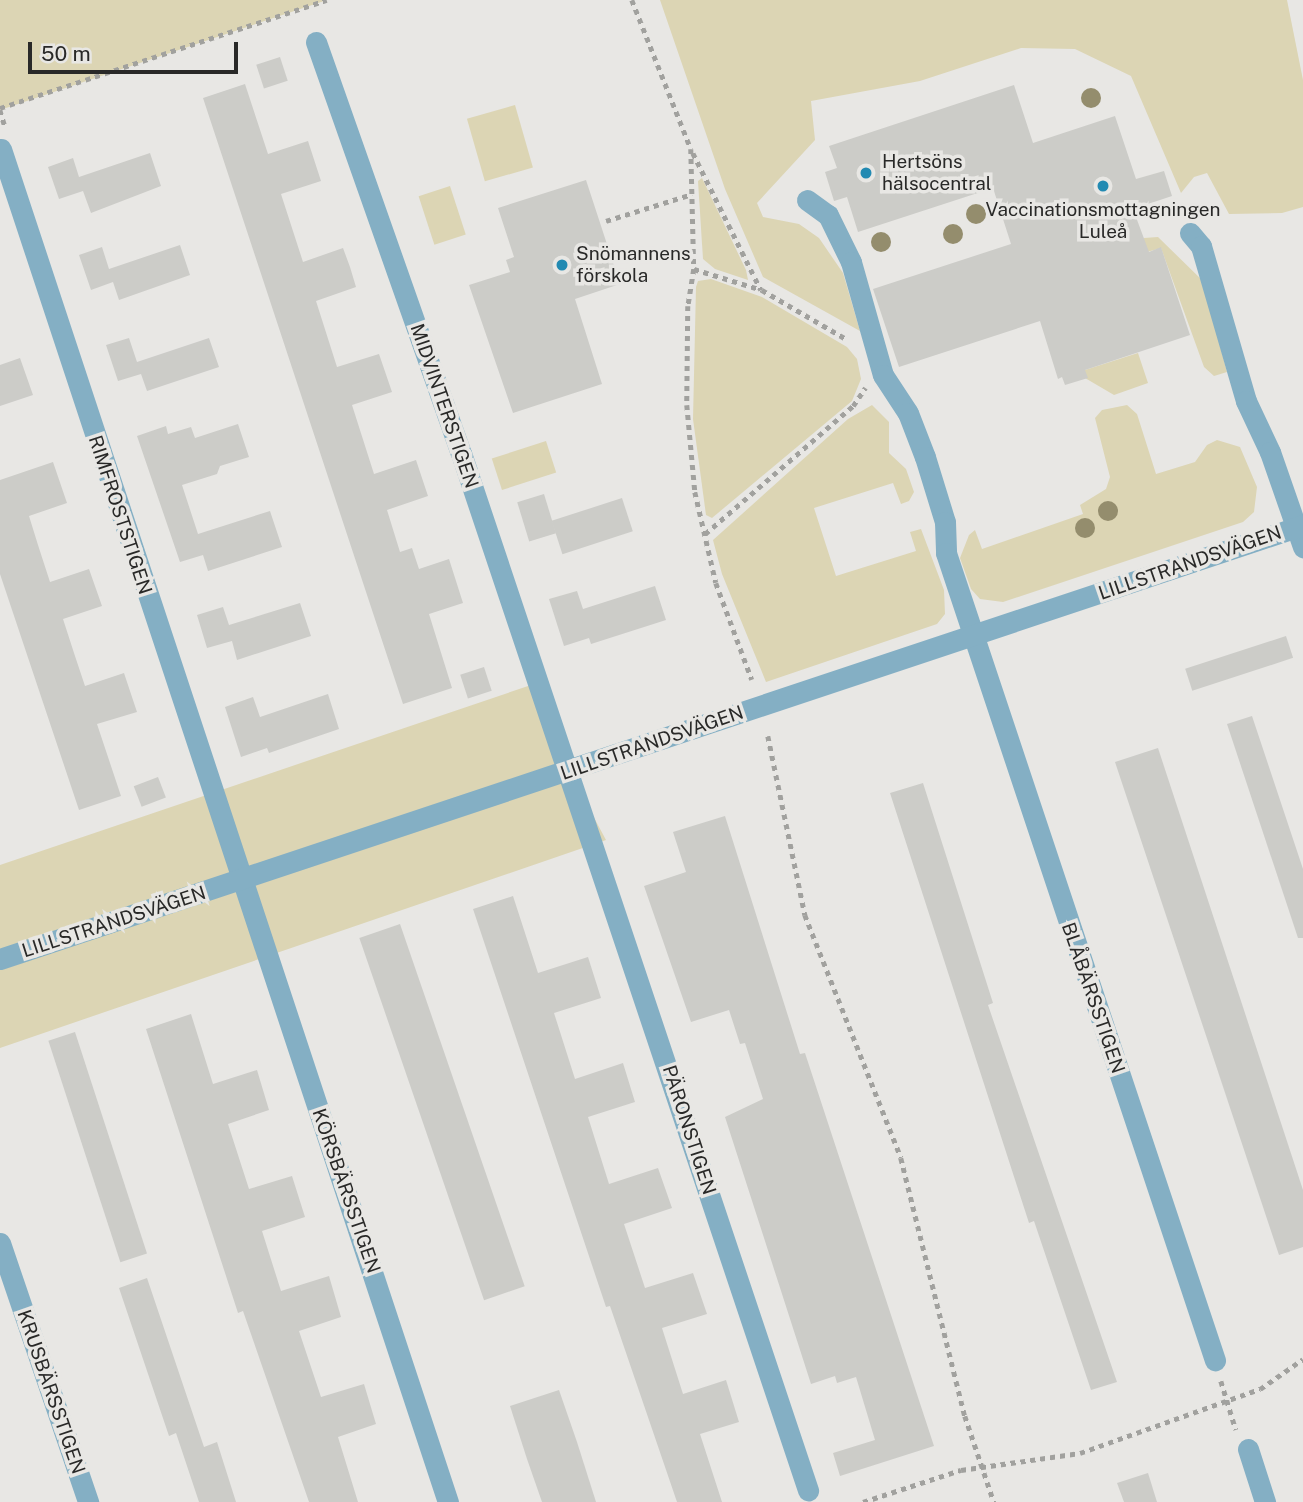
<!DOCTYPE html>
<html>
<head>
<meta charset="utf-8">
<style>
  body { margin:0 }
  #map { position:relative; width:1303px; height:1502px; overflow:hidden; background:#e8e7e4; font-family:"Public Sans",sans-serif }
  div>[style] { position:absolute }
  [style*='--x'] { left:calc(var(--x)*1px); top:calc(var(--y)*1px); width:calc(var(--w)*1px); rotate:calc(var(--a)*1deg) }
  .green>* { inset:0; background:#dcd5b4; transform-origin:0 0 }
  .building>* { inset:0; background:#ccccc8; transform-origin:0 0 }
  .path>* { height:4.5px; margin-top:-2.25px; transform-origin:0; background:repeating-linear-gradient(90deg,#a1a19e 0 5px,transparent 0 10px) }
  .minor>* { height:21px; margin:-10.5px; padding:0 10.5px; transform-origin:10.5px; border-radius:10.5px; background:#84afc4 }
  .trees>* { width:20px; height:20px; margin:-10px; border-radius:50%; background:#948d6d }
  .dots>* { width:19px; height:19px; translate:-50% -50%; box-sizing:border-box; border:4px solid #e8e7e4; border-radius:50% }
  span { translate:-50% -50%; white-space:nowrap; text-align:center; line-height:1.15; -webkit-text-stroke:7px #e8e7e4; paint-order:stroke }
  .poi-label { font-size:19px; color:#292928 }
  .left { translate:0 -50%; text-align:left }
  .street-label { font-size:19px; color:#292928 }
  .scale { position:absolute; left:28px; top:42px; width:210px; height:32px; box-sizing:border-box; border:4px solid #292928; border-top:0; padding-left:9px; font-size:21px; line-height:24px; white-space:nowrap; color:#292928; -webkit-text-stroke:5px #e8e7e4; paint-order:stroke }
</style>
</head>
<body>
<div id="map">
  <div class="green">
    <i style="clip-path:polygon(0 0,327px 0,0 110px)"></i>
    <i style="clip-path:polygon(660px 0,1287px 0,1303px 80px,1303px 207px,1282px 213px,1229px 214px,1207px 173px,1194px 177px,1181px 193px,1131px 76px,1075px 49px,1021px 48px,920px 81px,811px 101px,815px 140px,757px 203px,763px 217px,799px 224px,819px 238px,843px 273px,860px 331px,763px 277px,725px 189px)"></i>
    <i style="left:515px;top:105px;width:65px;height:50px;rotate:74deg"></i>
    <i style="clip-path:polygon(702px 178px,746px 270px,748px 280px,715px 269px,703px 259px,698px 181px)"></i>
    <i style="left:450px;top:186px;width:51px;height:33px;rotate:72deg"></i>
    <i style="clip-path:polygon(1158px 237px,1203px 281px,1227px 372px,1214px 376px,1204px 367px,1161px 248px,1140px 254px,1144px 238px)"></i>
    <i style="clip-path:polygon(711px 279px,762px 297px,847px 347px,857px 359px,861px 379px,852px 401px,712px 518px,706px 515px,693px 419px,696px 287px,698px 281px)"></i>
    <i style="clip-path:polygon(1138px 353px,1148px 383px,1114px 395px,1085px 378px,1085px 370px)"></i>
    <i style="clip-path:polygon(872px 405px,889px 422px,889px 453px,906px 469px,914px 492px,909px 501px,901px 504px,893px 483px,814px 508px,836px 576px,916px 551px,910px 532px,921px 529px,944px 590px,945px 614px,937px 624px,766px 682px,722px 574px,713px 540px,848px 419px)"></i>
    <i style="clip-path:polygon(1127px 405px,1137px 414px,1156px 474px,1195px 462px,1207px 445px,1217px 440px,1240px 447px,1257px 487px,1254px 512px,1243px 522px,1003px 602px,980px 599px,971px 589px,960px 558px,969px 535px,975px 530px,982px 549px,1083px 514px,1080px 505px,1106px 489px,1110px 477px,1095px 418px,1102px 410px)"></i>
    <i style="left:546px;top:441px;width:33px;height:57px;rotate:72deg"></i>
    <i style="clip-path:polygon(540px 682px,569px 771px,606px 840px,0 1048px,0 865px)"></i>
  </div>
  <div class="building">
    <i style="left:280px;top:57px;width:25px;height:25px;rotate:72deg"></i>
    <i style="clip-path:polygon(245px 84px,268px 154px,308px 141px,321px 181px,281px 194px,303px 262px,343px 248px,350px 267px,356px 287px,316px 301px,337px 367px,379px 354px,392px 392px,352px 405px,374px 474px,416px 460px,428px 496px,387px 510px,400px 552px,412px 548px,419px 569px,449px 559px,463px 603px,429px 614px,452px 688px,403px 704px,203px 98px)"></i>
    <i style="clip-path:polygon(1014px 85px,1033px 143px,1115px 116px,1136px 179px,1164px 171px,1172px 196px,1133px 209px,1149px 252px,1161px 247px,1190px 335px,1085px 370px,1088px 378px,1065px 385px,1062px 377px,1058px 379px,1040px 321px,899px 367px,873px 289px,1011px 244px,993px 188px,858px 232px,847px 197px,834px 201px,825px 172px,837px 168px,829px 146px)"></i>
    <i style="clip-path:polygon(150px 153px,161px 186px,91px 213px,83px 191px,59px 199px,48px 167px,73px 158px,79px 177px)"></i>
    <i style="clip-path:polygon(586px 180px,620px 284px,575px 299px,602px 384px,513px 413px,469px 285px,510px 272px,506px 260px,514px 257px,498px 208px)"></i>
    <i style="clip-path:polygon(180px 245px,190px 275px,119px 300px,113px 282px,91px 290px,79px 255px,102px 247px,109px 269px)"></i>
    <i style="clip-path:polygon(129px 338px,137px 362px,209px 338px,219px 367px,147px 391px,141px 374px,118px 381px,106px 345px)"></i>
    <i style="clip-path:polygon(20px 358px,33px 395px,0 406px,0 365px)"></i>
    <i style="clip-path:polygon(238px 424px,249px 457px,220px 466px,217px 474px,182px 485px,198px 534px,270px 511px,282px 547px,208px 571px,203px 555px,180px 562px,137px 436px,166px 426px,168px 434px,191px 427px,195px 438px)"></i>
    <i style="clip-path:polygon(53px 462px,67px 503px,29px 516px,38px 545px,50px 582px,89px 569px,102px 606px,63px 619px,74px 653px,85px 686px,124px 673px,137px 712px,97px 724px,121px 796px,79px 810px,0 574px,0 480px)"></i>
    <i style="left:544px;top:494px;width:41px;height:28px;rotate:73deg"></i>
    <i style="left:622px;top:498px;width:35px;height:74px;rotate:72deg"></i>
    <i style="clip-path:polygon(655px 586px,666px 620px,591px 644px,589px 638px,564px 646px,549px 599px,577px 591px,583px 609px)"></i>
    <i style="clip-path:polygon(300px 603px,311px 636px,237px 660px,232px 641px,207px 648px,197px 615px,223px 607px,229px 625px)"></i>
    <i style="left:1286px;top:636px;width:23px;height:106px;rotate:72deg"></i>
    <i style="left:484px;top:667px;width:25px;height:25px;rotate:72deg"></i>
    <i style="clip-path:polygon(328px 694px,339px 729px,269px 753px,267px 748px,241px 757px,225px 707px,253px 697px,260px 717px)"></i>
    <i style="clip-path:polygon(1252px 716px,1303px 869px,1303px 938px,1298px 938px,1227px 724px)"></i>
    <i style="clip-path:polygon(1158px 748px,1303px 1190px,1303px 1247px,1279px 1255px,1115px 762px)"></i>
    <i style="left:158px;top:777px;width:22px;height:26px;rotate:69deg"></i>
    <i style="clip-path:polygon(923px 783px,993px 1003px,988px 1005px,1117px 1382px,1091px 1390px,1034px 1221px,1029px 1223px,1017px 1186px,890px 793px)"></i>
    <i style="clip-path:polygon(725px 816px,800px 1054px,805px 1053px,934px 1446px,840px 1476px,833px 1453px,875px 1440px,856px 1377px,837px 1383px,835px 1376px,811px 1384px,725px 1117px,763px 1099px,745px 1043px,740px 1044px,729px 1010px,691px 1022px,644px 886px,686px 872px,673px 832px)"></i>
    <i style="clip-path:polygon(513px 896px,538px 973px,588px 957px,601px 998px,554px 1013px,575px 1079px,623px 1063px,635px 1102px,588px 1117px,609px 1184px,658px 1168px,672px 1208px,624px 1224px,645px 1288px,693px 1273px,707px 1314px,662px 1328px,683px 1394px,726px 1380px,739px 1422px,700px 1434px,722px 1502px,677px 1502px,610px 1306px,606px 1307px,473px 909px)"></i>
    <i style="left:400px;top:924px;width:383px;height:43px;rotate:71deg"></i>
    <i style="clip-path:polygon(191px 1014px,213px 1084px,257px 1070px,269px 1110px,228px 1124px,249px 1189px,292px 1176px,305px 1217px,262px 1231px,281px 1291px,329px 1276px,341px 1317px,299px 1331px,321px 1397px,364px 1384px,376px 1424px,338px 1437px,358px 1502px,309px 1502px,243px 1311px,238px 1313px,146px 1029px)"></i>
    <i style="left:75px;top:1032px;width:233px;height:28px;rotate:72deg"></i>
    <i style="clip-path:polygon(147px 1278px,204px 1447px,217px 1442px,236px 1502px,199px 1502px,176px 1433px,169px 1436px,119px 1288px)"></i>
    <i style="clip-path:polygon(559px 1390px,577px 1442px,596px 1502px,542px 1502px,527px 1459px,510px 1406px)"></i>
    <i style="clip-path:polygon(1148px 1473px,1157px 1502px,1124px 1502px,1117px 1483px)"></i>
  </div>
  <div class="path">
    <i style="--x:632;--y:0;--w:160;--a:68.4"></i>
    <i style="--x:691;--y:149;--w:120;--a:88.6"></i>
    <i style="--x:694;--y:269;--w:37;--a:99"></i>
    <i style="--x:688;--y:306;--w:99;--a:90.6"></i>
    <i style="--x:687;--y:405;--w:87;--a:84.7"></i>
    <i style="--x:695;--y:492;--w:93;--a:77"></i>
    <i style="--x:716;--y:583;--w:103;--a:69.6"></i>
    <i style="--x:0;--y:108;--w:344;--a:-18.3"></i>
    <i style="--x:0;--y:110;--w:17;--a:73"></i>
    <i style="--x:693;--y:153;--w:153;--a:63.6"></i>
    <i style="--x:606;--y:221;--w:90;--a:-17.4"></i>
    <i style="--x:694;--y:269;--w:71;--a:17.2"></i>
    <i style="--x:762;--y:290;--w:99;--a:30.2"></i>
    <i style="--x:705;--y:534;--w:196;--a:-40.9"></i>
    <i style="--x:853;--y:406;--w:22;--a:-56"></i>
    <i style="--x:768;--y:736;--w:183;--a:78.3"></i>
    <i style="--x:805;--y:915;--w:261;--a:68.4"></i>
    <i style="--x:901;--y:1158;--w:266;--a:76.1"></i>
    <i style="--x:965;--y:1416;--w:91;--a:71.4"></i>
    <i style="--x:1221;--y:1381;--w:51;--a:73"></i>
    <i style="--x:863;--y:1502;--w:103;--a:-18.1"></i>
    <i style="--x:961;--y:1470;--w:120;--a:-8.1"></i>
    <i style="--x:1080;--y:1453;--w:191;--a:-19.6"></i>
    <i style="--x:1260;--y:1389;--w:52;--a:-34.9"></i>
  </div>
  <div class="minor">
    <i style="--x:316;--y:42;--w:436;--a:70.6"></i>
    <i style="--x:461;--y:453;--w:1094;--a:71.5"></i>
    <i style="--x:1;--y:149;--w:1425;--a:71.72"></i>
    <i style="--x:807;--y:200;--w:26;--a:36"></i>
    <i style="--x:828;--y:215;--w:52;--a:63.9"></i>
    <i style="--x:851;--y:262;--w:117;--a:74.2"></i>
    <i style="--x:883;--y:375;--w:45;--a:56.7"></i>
    <i style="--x:908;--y:413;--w:47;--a:68.9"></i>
    <i style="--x:925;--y:457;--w:68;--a:72.9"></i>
    <i style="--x:945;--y:522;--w:31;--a:88"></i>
    <i style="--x:946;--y:553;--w:851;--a:71.57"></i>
    <i style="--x:1190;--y:233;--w:17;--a:50"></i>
    <i style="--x:1201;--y:246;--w:161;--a:73.8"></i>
    <i style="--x:1246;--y:401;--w:56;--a:64.8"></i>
    <i style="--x:1270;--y:452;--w:101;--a:70.8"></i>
    <i style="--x:0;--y:959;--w:1373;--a:-18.42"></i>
    <i style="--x:0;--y:1243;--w:274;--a:71.2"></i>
    <i style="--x:1248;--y:1449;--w:56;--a:72.2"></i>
  </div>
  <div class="trees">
    <i style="left:1091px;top:98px"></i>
    <i style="left:976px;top:214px"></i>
    <i style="left:953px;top:234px"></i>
    <i style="left:881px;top:242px"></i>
    <i style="left:1108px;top:511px"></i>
    <i style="left:1085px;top:528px"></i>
  </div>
  <div class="dots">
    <i style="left:866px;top:173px;background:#228ab2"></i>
    <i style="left:1103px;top:186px;background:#228ab2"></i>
    <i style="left:562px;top:265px;background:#228ab2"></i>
  </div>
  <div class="poi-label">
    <span class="left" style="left:882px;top:173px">Hertsöns<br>hälsocentral</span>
    <span style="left:1103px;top:221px">Vaccinationsmottagningen<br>Luleå</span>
    <span class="left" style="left:576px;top:265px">Snömannens<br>förskola</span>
  </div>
  <div class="street-label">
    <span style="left:444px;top:406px;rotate:71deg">MIDVINTERSTIGEN</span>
    <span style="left:120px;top:515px;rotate:72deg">RIMFROSTSTIGEN</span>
    <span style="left:1190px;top:563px;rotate:-19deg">LILLSTRANDSVÄGEN</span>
    <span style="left:652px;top:743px;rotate:-19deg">LILLSTRANDSVÄGEN</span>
    <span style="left:114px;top:922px;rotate:-18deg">LILLSTRANDSVÄGEN</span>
    <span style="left:1093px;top:998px;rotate:71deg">BLÅBÄRSSTIGEN</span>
    <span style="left:689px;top:1130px;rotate:72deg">PÄRONSTIGEN</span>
    <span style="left:346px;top:1191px;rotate:71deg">KÖRSBÄRSSTIGEN</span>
    <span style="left:51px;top:1392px;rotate:71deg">KRUSBÄRSSTIGEN</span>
  </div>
  <div class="scale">50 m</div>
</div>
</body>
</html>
